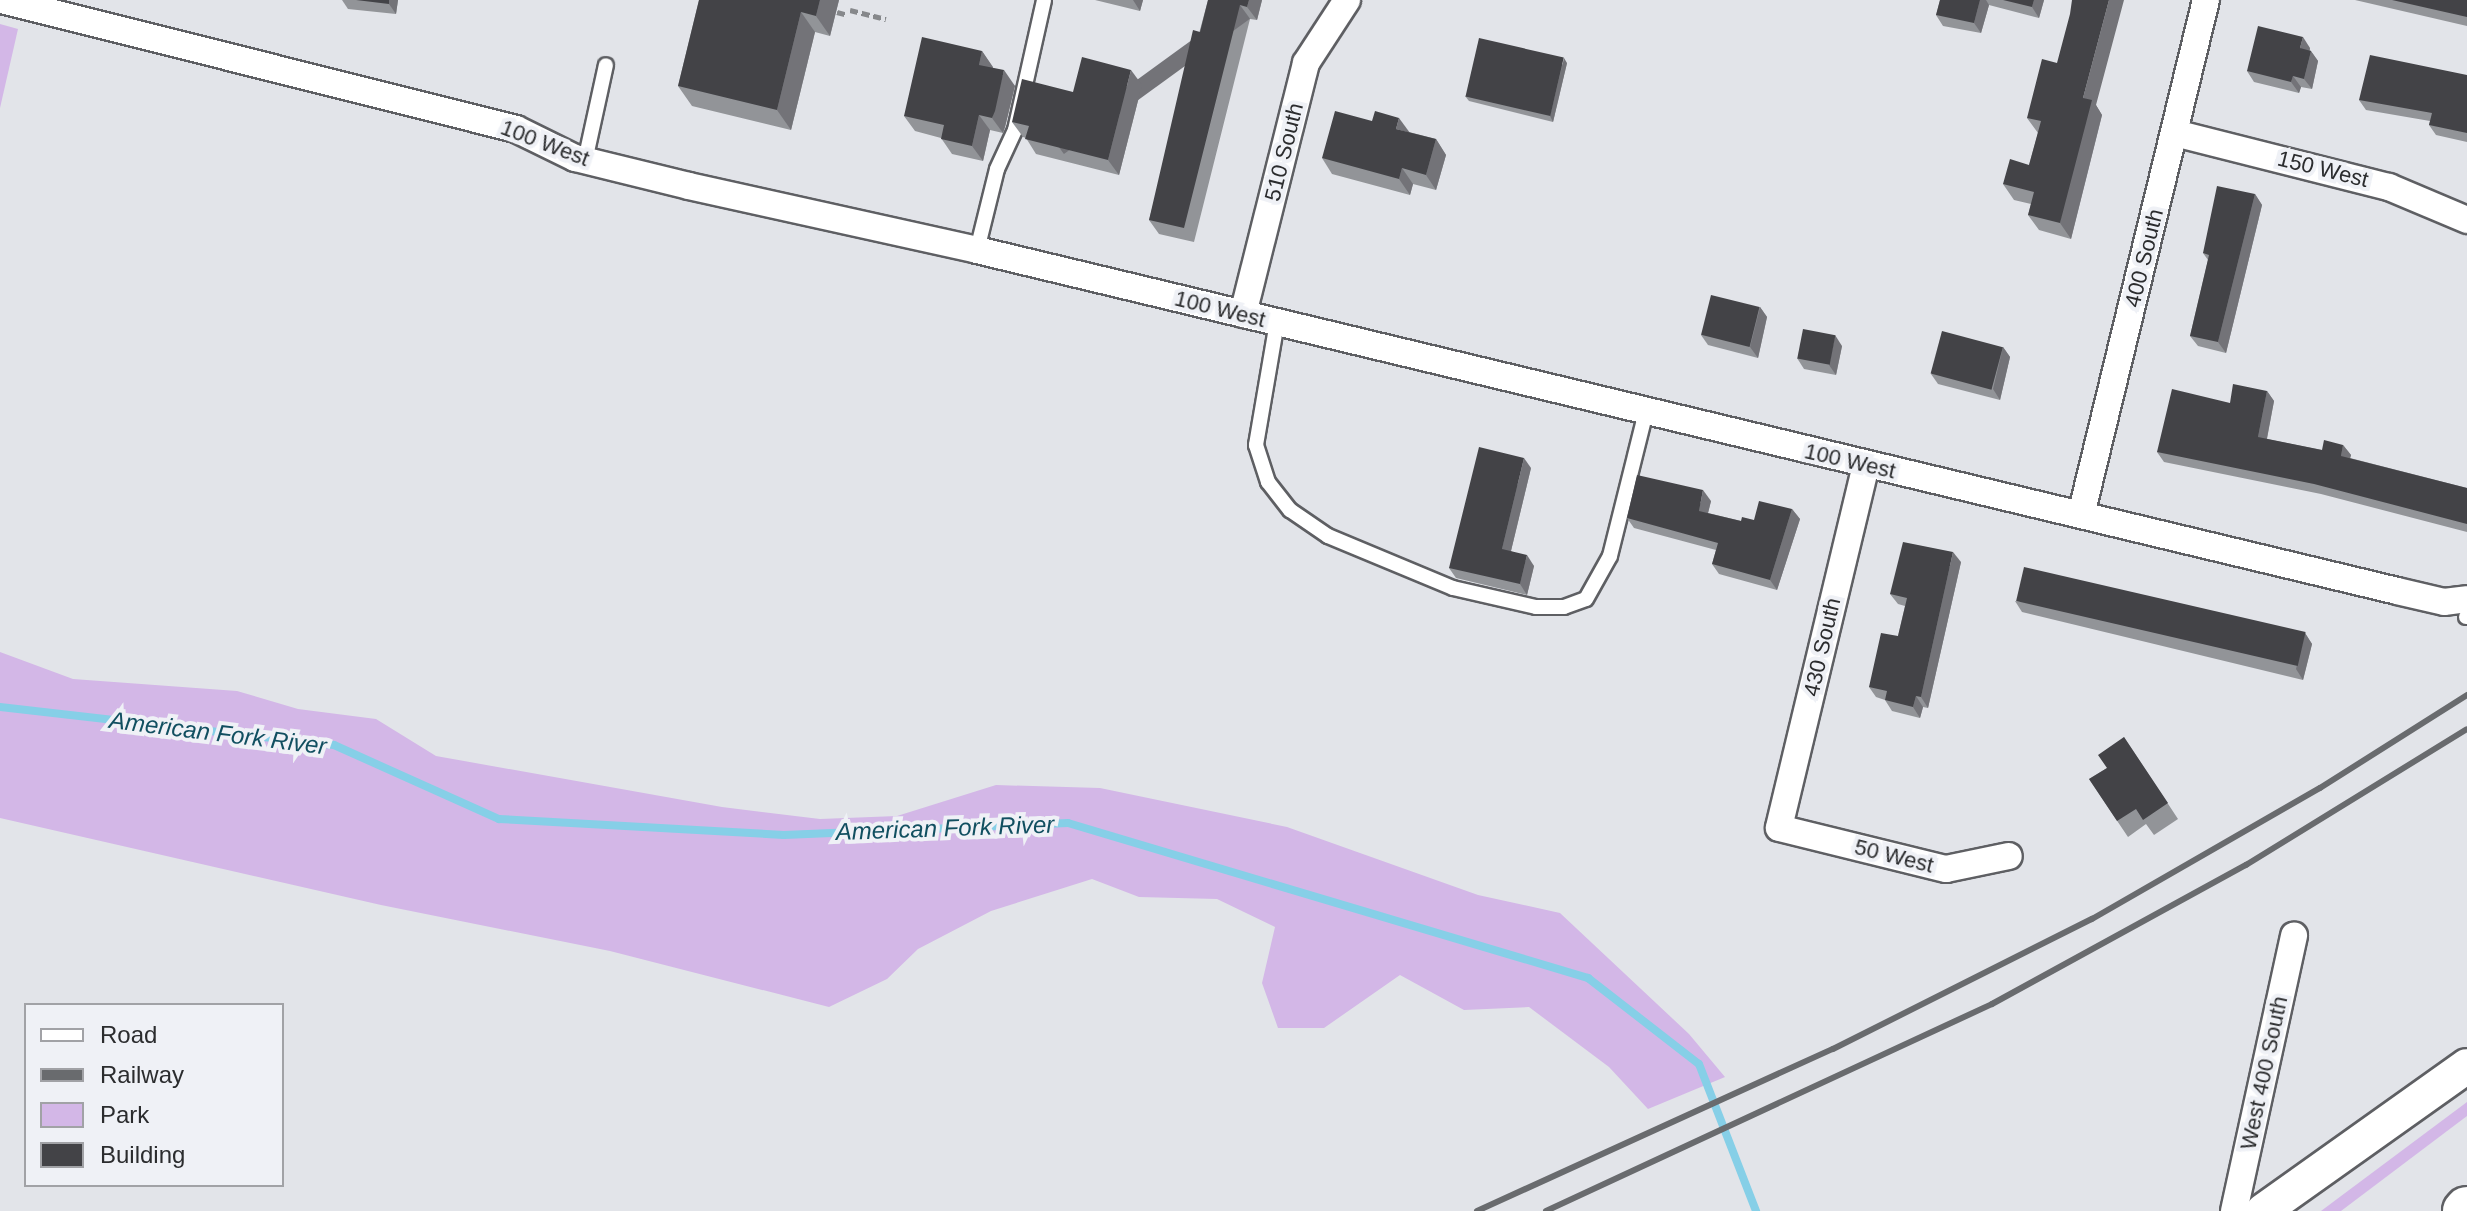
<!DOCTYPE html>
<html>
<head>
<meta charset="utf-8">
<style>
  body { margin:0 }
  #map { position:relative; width:2467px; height:1211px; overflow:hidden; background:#e2e4e9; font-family:Arial,sans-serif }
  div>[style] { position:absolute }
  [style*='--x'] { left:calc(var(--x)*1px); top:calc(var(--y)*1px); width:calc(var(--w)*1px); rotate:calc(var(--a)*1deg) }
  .green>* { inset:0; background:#d3b7e7 }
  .stream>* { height:8px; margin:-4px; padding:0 4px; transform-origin:4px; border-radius:4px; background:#86cfe7 }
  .path>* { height:5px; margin-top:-2.5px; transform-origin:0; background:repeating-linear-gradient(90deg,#86888b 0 8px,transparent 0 12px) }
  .roads { filter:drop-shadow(2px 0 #5e5f63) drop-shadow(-2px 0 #5e5f63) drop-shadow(0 2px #5e5f63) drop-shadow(0 -2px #5e5f63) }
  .service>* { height:14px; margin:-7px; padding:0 7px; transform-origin:7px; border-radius:7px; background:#fff }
  .minor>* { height:26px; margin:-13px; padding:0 13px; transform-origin:13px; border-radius:13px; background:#fff }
  .tertiary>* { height:34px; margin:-17px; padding:0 17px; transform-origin:17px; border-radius:17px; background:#fff }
  .motorway>* { height:44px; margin:-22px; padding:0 22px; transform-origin:22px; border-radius:22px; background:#fff }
  .rail>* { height:6px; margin:-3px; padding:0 3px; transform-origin:3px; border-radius:3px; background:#696b6e }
  .wall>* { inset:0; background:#929498 }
  .shaded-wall>* { inset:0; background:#737378; transform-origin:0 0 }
  .building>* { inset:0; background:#434347; transform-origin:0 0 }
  span { translate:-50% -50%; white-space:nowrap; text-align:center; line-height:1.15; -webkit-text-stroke:8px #eff1f6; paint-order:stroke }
  .street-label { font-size:22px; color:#2b2c2e }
  .water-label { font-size:24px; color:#114f60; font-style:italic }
  .legend { position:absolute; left:24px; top:1003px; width:260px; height:184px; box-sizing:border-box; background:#eff1f6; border:2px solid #a1a2a6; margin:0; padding:10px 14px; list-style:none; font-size:24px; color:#2b2c2e }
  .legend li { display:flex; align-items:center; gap:16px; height:40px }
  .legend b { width:40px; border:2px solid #a1a2a6 }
</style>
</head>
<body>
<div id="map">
  <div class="green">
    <i style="clip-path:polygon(0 24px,18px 29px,0 108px)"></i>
    <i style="clip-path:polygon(0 652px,73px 679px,237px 691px,298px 709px,376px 719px,436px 756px,722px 807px,820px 819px,897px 816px,996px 785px,1100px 788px,1287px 827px,1478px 895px,1560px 913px,1689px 1034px,1725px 1077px,1648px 1109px,1609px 1067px,1529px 1007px,1464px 1010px,1400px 975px,1324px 1028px,1278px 1028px,1262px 983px,1275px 927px,1217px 899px,1139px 897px,1092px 879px,991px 911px,918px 949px,887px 979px,829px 1007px,610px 951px,381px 905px,0 818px)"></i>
    <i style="clip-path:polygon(2467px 1102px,2467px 1116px,2341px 1211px,2321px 1211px)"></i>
  </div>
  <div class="stream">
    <i style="--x:0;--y:707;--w:336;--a:6.5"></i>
    <i style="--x:334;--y:745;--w:181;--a:24.2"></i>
    <i style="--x:499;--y:819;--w:285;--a:3.2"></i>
    <i style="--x:784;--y:835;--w:284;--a:-2.4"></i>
    <i style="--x:1068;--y:823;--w:543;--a:16.6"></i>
    <i style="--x:1588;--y:978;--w:140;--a:37.8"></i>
    <i style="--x:1699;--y:1064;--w:158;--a:68.8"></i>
  </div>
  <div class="path">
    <i style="--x:850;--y:10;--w:37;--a:14"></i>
    <i style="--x:837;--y:12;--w:11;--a:15"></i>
  </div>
  <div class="roads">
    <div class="service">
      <i style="--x:585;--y:161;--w:98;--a:-77.7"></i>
      <i style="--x:977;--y:250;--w:83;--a:-76.1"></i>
      <i style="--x:997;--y:169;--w:43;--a:-65.2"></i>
      <i style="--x:1015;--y:130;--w:133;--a:-77.4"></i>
      <i style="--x:1277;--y:322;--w:125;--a:99.7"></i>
      <i style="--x:1256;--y:445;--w:39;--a:72"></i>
      <i style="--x:1268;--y:482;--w:36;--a:52"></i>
      <i style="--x:1290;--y:510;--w:46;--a:34.4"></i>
      <i style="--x:1328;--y:536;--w:135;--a:22.6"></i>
      <i style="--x:1453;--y:588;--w:85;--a:12.9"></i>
      <i style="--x:1536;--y:607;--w:28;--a:0"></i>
      <i style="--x:1564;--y:607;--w:23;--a:-20"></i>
      <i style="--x:1586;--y:599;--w:49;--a:-60.8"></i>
      <i style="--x:1610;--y:556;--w:148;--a:-76"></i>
      <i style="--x:2466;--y:617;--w:1;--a:0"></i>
    </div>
    <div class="minor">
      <i style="--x:2;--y:0;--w:530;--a:14.09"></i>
      <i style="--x:516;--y:129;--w:66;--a:26.2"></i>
      <i style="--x:575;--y:158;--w:117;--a:13.8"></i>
      <i style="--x:689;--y:186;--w:295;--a:12.5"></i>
      <i style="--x:977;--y:250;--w:1460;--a:13.5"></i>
      <i style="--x:2397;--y:591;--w:48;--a:13.2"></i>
      <i style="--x:2444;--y:602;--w:23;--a:-7"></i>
      <i style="--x:2175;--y:133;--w:221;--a:14.2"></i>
      <i style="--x:2389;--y:187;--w:85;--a:22.9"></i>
      <i style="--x:1243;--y:314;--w:259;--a:-75.9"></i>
      <i style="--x:1306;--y:63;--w:75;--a:-56.9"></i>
      <i style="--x:1866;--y:465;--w:373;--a:103.5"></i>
      <i style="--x:1779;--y:828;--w:172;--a:13.8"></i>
      <i style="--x:1946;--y:869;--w:64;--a:-11.7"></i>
      <i style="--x:2081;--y:515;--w:530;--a:-76.36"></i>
      <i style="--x:2234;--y:1211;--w:282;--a:-77.7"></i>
    </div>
    <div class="tertiary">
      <i style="--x:2263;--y:1211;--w:250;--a:-35.4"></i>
    </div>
    <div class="motorway">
      <i style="--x:2465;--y:1211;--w:3;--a:-45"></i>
    </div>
  </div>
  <div class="rail">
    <i style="--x:1477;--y:1211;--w:391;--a:-24.5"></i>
    <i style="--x:1833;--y:1049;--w:290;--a:-26.7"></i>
    <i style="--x:2092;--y:919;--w:263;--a:-29.9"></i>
    <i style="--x:2320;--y:788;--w:174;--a:-32.3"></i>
    <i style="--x:1546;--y:1211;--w:492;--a:-24.9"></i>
    <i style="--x:1992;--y:1004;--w:290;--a:-28.7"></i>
    <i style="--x:2246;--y:865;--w:259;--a:-31.6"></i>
  </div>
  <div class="wall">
    <i style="clip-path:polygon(342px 0,398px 0,396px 14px,348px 9px)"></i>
    <i style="clip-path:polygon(699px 0,839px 0,830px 36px,815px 32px,791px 130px,692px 106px,678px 86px)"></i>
    <i style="clip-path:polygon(1095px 0,1143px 0,1140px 11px)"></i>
    <i style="clip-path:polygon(1208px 0,1262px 0,1257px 20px,1250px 19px,1194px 242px,1159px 234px,1149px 220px)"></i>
    <i style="clip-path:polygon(1940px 0,2044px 0,2039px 18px,1989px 5px,1981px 33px,1943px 26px,1936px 15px)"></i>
    <i style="clip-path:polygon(2355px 0,2467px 0,2467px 26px)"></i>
    <i style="clip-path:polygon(2310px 48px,2310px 50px,2318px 61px,2312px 89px,2301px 87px,2299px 93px,2254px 82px,2247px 71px)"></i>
    <i style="clip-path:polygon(982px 51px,993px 68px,1015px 86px,1005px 127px,1003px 133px,990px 130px,983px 161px,952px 154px,941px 138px,915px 131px,904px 116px)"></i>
    <i style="clip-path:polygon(1567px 63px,1553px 122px,1469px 101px,1465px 96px)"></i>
    <i style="clip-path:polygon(2467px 75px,2467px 142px,2436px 135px,2429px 125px,2430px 121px,2366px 110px,2359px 100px)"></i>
    <i style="clip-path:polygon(1142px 85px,1119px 175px,1036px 154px,1026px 138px,1023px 137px,1012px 122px,1073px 92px)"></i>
    <i style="clip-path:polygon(2096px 105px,2102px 115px,2071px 239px,2039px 230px,2028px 215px,2031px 204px,2014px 200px,2003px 184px,2029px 165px,2038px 133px,2027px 118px)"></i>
    <i style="clip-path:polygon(1409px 132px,1436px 139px,1446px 155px,1436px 190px,1413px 184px,1410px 195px,1332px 174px,1322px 158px)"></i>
    <i style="clip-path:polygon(2255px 194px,2262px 205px,2226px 353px,2198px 346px,2190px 336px,2208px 260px,2203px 253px)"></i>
    <i style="clip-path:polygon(1760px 307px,1767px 317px,1758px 358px,1708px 345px,1701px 335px)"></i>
    <i style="clip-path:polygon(1842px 346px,1836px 375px,1804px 369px,1797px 358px)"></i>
    <i style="clip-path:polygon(2003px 347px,2010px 357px,2000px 400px,1938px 384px,1931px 374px)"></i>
    <i style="clip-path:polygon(2267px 391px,2274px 401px,2267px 439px,2322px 450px,2343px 445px,2351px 455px,2350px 458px,2467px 488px,2467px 532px,2321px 494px,2164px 462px,2157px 452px,2230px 403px)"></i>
    <i style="clip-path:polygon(1531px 468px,1511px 551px,1534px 566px,1527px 595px,1456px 578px,1449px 568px)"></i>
    <i style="clip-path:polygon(1711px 501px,1708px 513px,1741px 521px,1754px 520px,1792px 509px,1800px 519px,1777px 590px,1719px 574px,1712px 564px,1716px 550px,1634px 528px,1627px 518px)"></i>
    <i style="clip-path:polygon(1961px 562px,1928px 708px,1923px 707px,1920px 718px,1892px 711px,1885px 700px,1876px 697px,1869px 687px,1898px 636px,1905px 606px,1898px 604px,1890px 594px)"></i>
    <i style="clip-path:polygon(2015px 601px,2305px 633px,2312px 644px,2303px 680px,2022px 612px)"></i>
    <i style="clip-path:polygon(2124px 737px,2178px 819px,2154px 835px,2146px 824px,2128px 837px,2089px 779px,2107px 768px)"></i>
  </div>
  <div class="shaded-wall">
    <i style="clip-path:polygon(389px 0,398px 0,396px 14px,389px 4px)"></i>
    <i style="clip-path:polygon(820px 0,839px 0,830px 36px,816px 16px)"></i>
    <i style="clip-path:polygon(1133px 0,1143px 0,1140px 11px)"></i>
    <i style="clip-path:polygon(1249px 0,1262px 0,1257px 20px,1247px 7px)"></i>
    <i style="clip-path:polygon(1980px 0,1986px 0,1989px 5px,1981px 33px,1974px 23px)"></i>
    <i style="clip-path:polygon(2034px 0,2044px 0,2039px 18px,2032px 7px)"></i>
    <i style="clip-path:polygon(2109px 0,2124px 0,2096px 105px,2102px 115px,2071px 239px,2060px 223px,2083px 98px)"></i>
    <i style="left:1240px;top:5px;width:17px;height:230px;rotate:54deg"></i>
    <i style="clip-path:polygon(801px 12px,815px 32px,791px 130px,777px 110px)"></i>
    <i style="clip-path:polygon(2303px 37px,2310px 48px,2307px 59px,2300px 48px)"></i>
    <i style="clip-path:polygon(982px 51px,993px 67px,990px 80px,979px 65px)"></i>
    <i style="clip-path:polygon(2311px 51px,2318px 61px,2312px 89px,2304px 79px)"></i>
    <i style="clip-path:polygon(1564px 58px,1567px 63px,1553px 122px,1550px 116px)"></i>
    <i style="clip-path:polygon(1004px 70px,1015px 86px,1005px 127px,1003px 133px,992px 118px)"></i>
    <i style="clip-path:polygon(1131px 70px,1142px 85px,1119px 175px,1108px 160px)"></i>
    <i style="clip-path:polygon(2293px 76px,2301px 87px,2299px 93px,2291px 82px)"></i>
    <i style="clip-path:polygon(979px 115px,990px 130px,983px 161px,972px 146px)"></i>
    <i style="clip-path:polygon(1399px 118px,1410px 133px,1396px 129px)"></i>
    <i style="clip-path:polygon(1436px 139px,1446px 155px,1436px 190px,1426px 175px)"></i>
    <i style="clip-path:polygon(1402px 168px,1413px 184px,1410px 195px,1399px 179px)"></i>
    <i style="clip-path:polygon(2255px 194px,2262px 205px,2226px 353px,2218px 342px)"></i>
    <i style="clip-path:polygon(1760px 307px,1767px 317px,1758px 358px,1750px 347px)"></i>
    <i style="clip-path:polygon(1835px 335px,1842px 346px,1836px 375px,1829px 365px)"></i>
    <i style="clip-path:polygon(2003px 347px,2010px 357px,2000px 400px,1993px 389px)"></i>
    <i style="clip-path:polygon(2267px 391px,2274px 401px,2265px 448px,2258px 437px)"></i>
    <i style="clip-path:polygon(2343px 445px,2351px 455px,2348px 466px,2341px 456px)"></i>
    <i style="clip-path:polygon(1524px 458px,1531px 468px,1509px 559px,1502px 549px)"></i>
    <i style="clip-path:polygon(1703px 490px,1711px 501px,1706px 521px,1699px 511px)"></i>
    <i style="clip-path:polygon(1792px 509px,1800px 519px,1777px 590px,1770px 580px)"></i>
    <i style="clip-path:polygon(1953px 552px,1961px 562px,1928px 708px,1921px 697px)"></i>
    <i style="clip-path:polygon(1527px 555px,1534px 566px,1527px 595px,1520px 584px)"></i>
    <i style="clip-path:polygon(2305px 633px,2312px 644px,2303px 680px,2296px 669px)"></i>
    <i style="clip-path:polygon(1916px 696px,1923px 707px,1920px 718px,1913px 707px)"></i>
  </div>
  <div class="building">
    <i style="clip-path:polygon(356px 0,389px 0,389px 4px)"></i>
    <i style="clip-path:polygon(699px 0,820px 0,816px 16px,801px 12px,777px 110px,678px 86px)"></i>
    <i style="clip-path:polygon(1208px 0,1249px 0,1247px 7px,1240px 5px,1184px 228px,1149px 220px,1193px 30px,1200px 32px)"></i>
    <i style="clip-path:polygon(1940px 0,1980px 0,1974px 23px,1936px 15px)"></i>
    <i style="clip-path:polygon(2003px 0,2034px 0,2032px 7px)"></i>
    <i style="clip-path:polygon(2072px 0,2109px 0,2083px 98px,2092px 100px,2060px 223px,2028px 215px,2034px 192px,2003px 184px,2010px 159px,2029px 165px,2041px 121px,2027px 118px,2042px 59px,2057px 63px,2070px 14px)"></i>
    <i style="clip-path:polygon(2392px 0,2467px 0,2467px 17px)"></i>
    <i style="clip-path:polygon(2258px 26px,2303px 37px,2300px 48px,2311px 51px,2304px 79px,2293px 76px,2291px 82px,2247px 71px)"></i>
    <i style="clip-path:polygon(922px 37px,982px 51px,979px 65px,1004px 70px,995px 111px,992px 118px,979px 115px,972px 146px,941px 139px,944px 125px,904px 116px)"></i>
    <i style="left:1479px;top:38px;width:87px;height:60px;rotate:13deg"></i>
    <i style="clip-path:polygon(2370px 55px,2467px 75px,2467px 133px,2429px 125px,2432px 113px,2359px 100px)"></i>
    <i style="clip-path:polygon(1082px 57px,1131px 70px,1108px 160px,1025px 139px,1029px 126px,1012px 122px,1022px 79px,1073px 92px)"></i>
    <i style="clip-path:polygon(1335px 111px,1372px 121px,1375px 111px,1399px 118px,1396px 129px,1436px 139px,1426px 175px,1402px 168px,1399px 179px,1322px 158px)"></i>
    <i style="clip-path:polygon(2217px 186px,2255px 194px,2218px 342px,2190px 336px,2209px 255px,2203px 253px)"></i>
    <i style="left:1711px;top:295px;width:50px;height:41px;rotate:14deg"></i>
    <i style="left:1803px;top:329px;width:33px;height:30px;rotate:11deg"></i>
    <i style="left:1942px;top:331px;width:63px;height:44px;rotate:15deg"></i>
    <i style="clip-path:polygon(2233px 384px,2267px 391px,2258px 437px,2322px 450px,2324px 440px,2343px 445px,2341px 456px,2467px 488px,2467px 524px,2314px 484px,2157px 452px,2172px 389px,2230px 403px)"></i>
    <i style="clip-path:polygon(1479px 447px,1524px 458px,1502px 549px,1527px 555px,1520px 584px,1449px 568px)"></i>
    <i style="clip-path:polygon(1637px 475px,1703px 490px,1699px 511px,1741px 521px,1742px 517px,1754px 520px,1759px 501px,1792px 509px,1770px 580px,1712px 564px,1718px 543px,1627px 518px)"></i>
    <i style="clip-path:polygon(1903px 542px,1953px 552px,1921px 697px,1916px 696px,1913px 707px,1885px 700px,1887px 691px,1869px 687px,1881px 633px,1898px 636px,1907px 598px,1890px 594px)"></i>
    <i style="left:2024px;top:567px;width:289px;height:35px;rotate:13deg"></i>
    <i style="clip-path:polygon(2124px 737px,2168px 803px,2143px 820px,2136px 809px,2117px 821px,2089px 779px,2107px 768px,2098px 755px)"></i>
  </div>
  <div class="street-label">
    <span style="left:545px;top:143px;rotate:21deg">100 West</span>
    <span style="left:1284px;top:152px;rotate:-76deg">510 South</span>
    <span style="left:2323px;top:169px;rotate:14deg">150 West</span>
    <span style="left:2144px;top:258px;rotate:-76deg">400 South</span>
    <span style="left:1220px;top:309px;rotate:14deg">100 West</span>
    <span style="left:1850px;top:461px;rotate:13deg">100 West</span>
    <span style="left:1822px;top:647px;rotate:-77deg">430 South</span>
    <span style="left:1894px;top:856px;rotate:14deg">50 West</span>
    <span style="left:2264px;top:1073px;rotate:-78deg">West 400 South</span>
  </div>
  <div class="water-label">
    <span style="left:218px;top:733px;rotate:7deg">American Fork River</span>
    <span style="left:945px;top:828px;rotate:-2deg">American Fork River</span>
  </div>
  <ul class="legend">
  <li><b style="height:10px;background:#fff"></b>Road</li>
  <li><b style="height:10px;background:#696b6e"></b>Railway</li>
  <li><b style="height:22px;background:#d3b7e7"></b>Park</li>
  <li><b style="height:22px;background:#434347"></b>Building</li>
  </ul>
</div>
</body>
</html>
